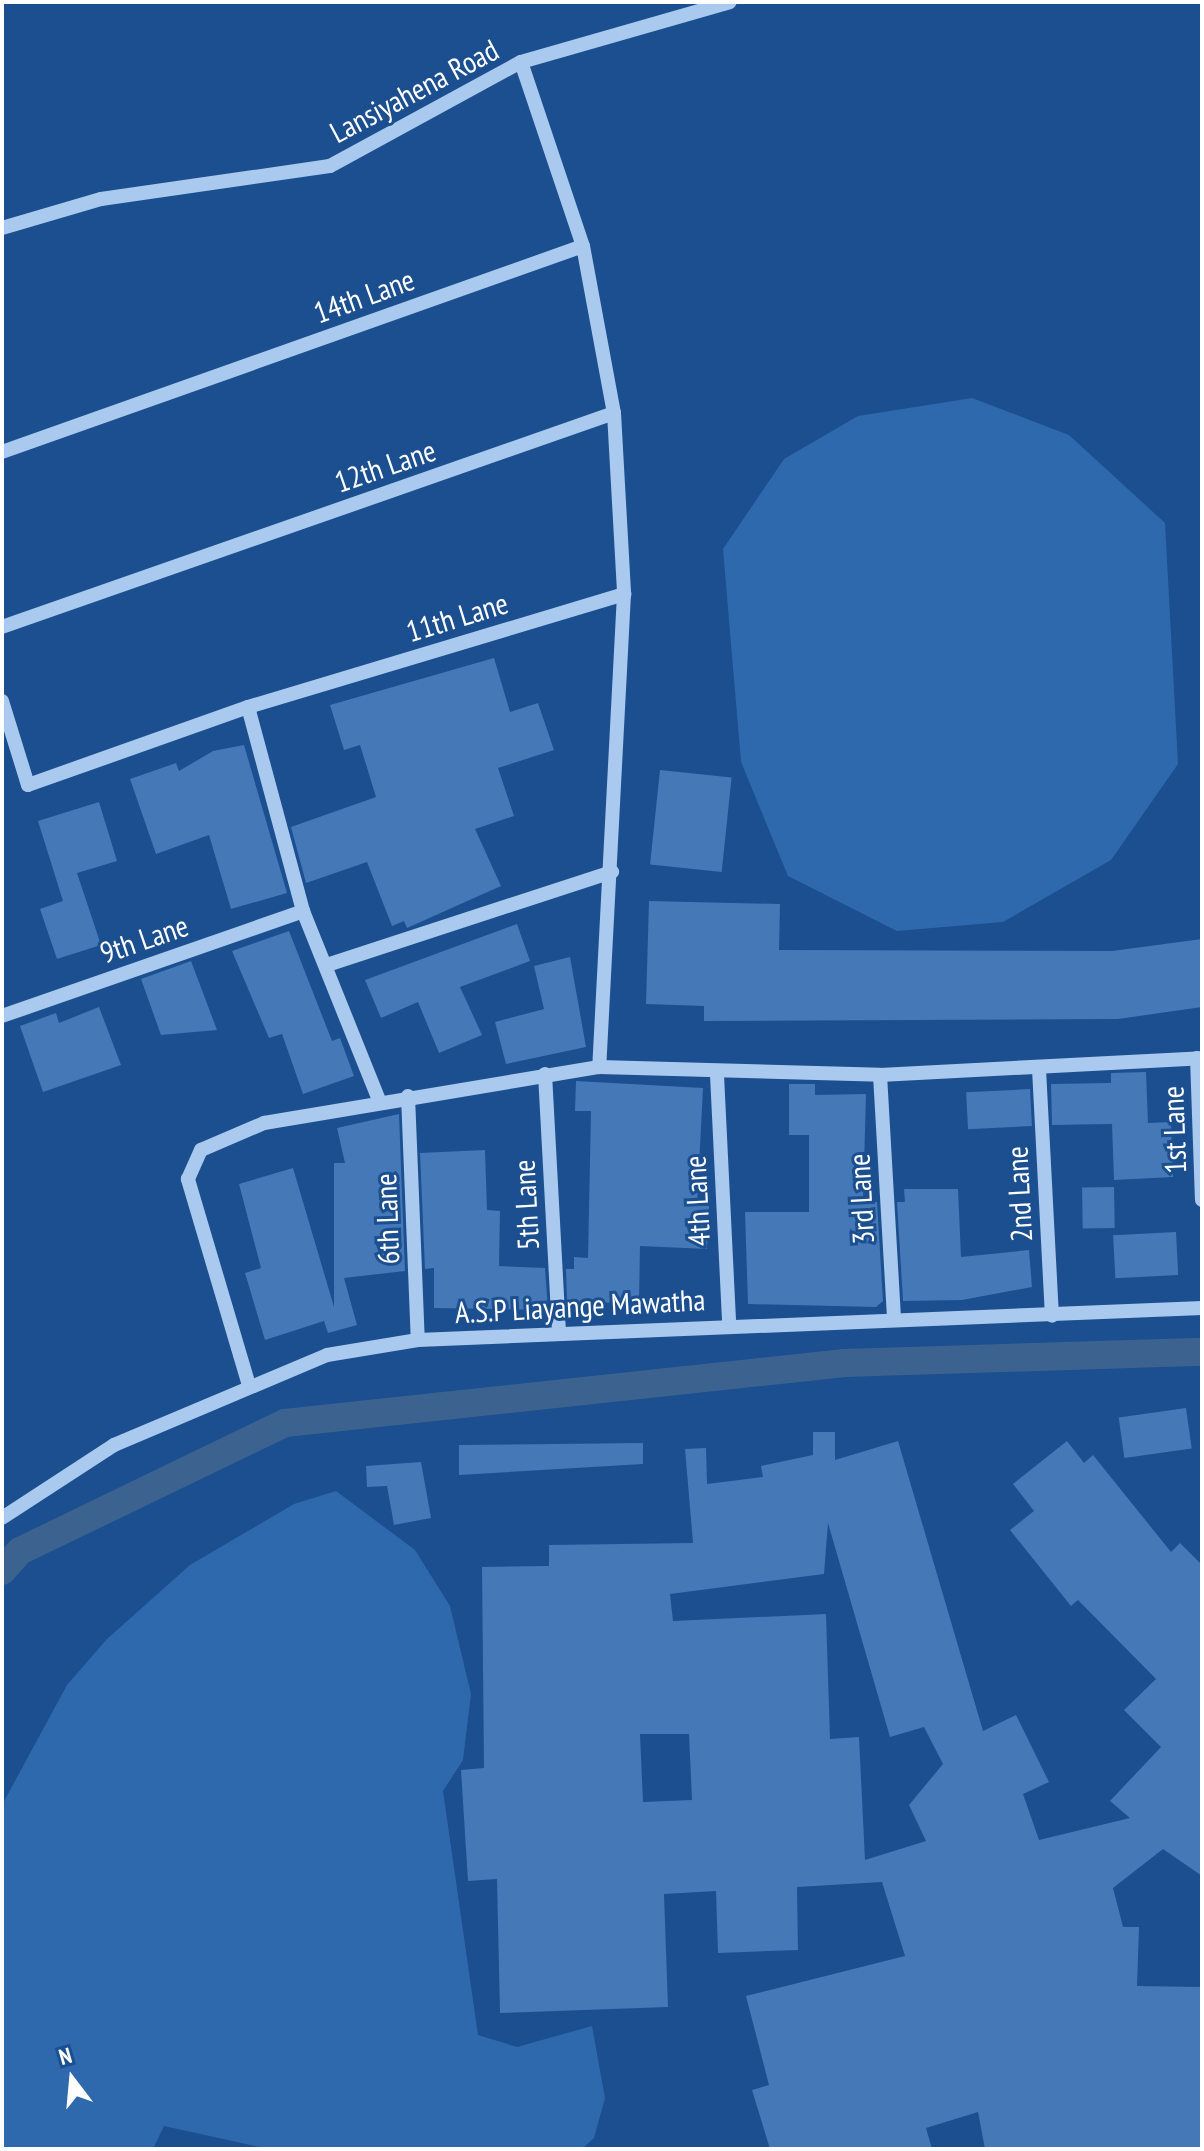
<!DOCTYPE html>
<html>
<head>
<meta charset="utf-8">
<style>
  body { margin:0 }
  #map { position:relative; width:1204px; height:2151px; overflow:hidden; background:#1b4f8f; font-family:"PT Sans Narrow",sans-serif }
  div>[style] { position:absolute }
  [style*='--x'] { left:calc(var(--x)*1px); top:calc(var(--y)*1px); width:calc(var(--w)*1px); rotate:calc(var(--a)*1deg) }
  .green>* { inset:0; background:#2e69ad }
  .canal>* { height:28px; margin:-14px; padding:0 14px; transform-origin:14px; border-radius:14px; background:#3c6290 }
  .building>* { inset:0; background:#4478b7; transform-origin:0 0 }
  .minor>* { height:14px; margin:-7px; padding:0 7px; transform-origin:7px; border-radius:7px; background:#a9c9ee }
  span { translate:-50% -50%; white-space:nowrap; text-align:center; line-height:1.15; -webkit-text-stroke:6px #1b4f8f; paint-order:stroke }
  .street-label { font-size:30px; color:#fff }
  .frame { position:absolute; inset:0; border:4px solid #fff; pointer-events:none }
  .north { position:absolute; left:32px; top:2039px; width:80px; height:80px; -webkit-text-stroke:6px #1b4f8f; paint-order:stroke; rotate:344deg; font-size:22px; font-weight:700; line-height:32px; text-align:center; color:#fff }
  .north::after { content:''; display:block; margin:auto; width:28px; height:36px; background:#fff; clip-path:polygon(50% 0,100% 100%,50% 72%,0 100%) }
</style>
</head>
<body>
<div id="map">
  <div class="green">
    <i style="clip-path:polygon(972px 398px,1069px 435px,1165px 523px,1178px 764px,1111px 860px,1003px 922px,897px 931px,788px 876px,741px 762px,723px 549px,784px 459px,858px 416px)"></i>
    <i style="clip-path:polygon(336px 1491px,415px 1550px,450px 1606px,471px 1694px,463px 1760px,443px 1791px,478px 2035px,517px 2047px,592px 2026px,605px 2098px,594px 2138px,582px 2149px,269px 2149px,164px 2126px,153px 2149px,2px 2149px,2px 1805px,67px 1685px,107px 1639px,190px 1565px,294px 1504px)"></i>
  </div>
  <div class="canal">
    <i style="--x:2;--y:1571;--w:27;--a:-48"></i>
    <i style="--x:20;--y:1551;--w:294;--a:-25.8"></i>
    <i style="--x:285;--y:1423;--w:563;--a:-6.12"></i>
    <i style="--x:845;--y:1363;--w:357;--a:-1.8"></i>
  </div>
  <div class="building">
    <i style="clip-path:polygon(494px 658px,510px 712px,538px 703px,554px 750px,498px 768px,514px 816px,475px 829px,501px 886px,407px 928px,404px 921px,392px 926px,367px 862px,306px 883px,291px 827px,376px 797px,360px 745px,344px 750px,330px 705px)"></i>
    <i style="clip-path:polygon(244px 745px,287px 893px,231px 909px,209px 835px,156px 854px,130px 779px,176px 763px,179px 771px,213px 751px)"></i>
    <i style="left:660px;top:770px;width:72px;height:95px;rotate:6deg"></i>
    <i style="clip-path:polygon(99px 802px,117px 861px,77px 873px,101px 945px,57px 959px,40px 909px,63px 901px,38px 821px)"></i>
    <i style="clip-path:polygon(649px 901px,780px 904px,779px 950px,1112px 951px,1202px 939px,1202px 1007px,1118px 1019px,704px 1021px,704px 1006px,646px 1004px)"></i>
    <i style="clip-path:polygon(517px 924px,530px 961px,460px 987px,482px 1035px,439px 1053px,418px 1002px,381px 1018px,365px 980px)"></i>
    <i style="clip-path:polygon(289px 931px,332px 1041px,340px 1038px,354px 1076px,303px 1094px,282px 1034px,269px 1038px,232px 951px)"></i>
    <i style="clip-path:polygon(570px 957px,586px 1047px,506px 1064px,495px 1022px,544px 1009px,534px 966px)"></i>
    <i style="clip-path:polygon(191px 961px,217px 1030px,161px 1035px,141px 979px)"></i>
    <i style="clip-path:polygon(99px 1007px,121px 1065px,43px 1092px,20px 1026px,56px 1013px,59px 1023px)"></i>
    <i style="clip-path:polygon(1146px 1072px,1148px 1123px,1171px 1122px,1173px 1177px,1114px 1180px,1112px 1124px,1052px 1125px,1051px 1084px,1111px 1083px,1111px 1073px)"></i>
    <i style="clip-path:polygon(576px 1081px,703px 1088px,697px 1205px,709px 1206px,707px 1249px,640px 1246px,639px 1303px,567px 1302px,566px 1269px,574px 1269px,574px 1257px,588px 1258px,591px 1111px,575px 1111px)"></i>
    <i style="clip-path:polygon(789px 1084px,815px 1084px,815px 1095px,866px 1094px,863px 1202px,877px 1202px,883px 1301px,876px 1307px,748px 1304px,745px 1212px,809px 1212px,809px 1135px,789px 1135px)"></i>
    <i style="left:1030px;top:1089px;width:37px;height:64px;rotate:87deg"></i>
    <i style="clip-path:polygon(399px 1114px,405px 1271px,344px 1278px,357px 1325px,328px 1333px,324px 1321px,265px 1340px,245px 1273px,261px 1268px,239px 1184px,293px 1168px,334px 1307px,334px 1163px,345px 1163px,337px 1128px)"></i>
    <i style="clip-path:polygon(485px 1150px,487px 1210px,500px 1211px,499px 1266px,545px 1268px,548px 1310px,434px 1308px,434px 1268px,425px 1269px,420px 1153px)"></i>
    <i style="left:1114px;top:1187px;width:41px;height:32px;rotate:89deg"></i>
    <i style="clip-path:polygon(904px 1189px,958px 1189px,961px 1257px,1029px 1250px,1032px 1287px,962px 1300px,903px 1301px,897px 1202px,905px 1202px)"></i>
    <i style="left:1176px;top:1232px;width:43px;height:63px;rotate:87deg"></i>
    <i style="left:1186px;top:1408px;width:41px;height:68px;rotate:82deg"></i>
    <i style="clip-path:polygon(evenodd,813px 1432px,835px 1432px,835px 1460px,898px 1441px,983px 1731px,1016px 1715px,1049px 1782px,1023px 1794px,1039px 1840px,1130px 1818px,1110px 1801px,1161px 1747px,1124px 1710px,1156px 1679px,1078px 1600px,1071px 1606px,1010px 1530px,1034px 1511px,1013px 1484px,1067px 1441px,1084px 1463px,1093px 1455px,1171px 1552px,1180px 1543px,1202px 1565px,1202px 1876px,1163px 1849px,1113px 1888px,1123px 1927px,1139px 1927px,1137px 1986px,1202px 1987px,1202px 2149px,985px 2149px,978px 2112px,926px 2128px,932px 2149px,770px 2149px,752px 2090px,769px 2085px,746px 1996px,905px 1956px,882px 1882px,797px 1887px,798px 1950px,718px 1953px,716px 1891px,664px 1894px,668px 2007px,500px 2013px,497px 1879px,468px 1881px,461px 1770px,484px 1768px,482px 1567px,549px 1566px,549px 1545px,693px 1543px,685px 1449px,706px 1448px,707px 1484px,763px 1477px,761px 1466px,813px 1455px,813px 1432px,828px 1523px,890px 1737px,924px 1727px,943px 1764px,909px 1805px,926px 1841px,865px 1860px,859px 1737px,830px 1739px,826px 1614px,673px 1621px,670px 1594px,824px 1574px,828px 1523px,813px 1432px,640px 1734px,689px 1734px,692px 1800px,643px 1802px,640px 1734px)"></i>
    <i style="clip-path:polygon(643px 1443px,643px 1464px,459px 1475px,459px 1445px)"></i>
    <i style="clip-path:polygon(421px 1462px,431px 1518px,394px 1525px,387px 1486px,367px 1487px,366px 1466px)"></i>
  </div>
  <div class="minor">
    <i style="--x:521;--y:62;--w:217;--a:-16"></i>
    <i style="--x:2;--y:228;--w:103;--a:-16.3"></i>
    <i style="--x:101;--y:199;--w:231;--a:-8.2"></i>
    <i style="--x:330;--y:166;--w:217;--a:-28.6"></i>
    <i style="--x:521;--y:62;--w:194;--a:71.4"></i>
    <i style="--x:2;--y:452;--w:616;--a:-19.52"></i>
    <i style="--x:583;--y:246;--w:170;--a:79.5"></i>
    <i style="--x:614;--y:413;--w:181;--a:86.8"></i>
    <i style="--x:624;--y:594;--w:474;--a:93"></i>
    <i style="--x:2;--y:627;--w:648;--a:-19.27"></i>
    <i style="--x:2;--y:701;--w:88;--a:72.8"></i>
    <i style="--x:28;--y:785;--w:233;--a:-19.5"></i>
    <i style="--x:248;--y:707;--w:393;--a:-16.7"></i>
    <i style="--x:248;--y:707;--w:211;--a:74.9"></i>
    <i style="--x:303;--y:911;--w:201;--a:68.1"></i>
    <i style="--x:327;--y:965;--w:300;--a:-18.1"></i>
    <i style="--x:2;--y:1016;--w:319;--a:-19.2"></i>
    <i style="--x:1197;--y:1058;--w:142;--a:88"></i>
    <i style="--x:1039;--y:1069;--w:247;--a:87"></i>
    <i style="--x:545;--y:1074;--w:259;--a:86.9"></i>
    <i style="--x:717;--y:1075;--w:249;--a:87.2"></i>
    <i style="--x:880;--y:1075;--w:244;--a:86.7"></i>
    <i style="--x:408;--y:1096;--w:244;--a:87.7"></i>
    <i style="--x:248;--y:1382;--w:212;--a:-106.5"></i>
    <i style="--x:188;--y:1179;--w:32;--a:-66"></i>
    <i style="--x:201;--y:1150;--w:69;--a:-23.2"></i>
    <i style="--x:264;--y:1123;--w:340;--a:-9.5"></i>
    <i style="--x:599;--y:1067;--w:281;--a:1.6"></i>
    <i style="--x:880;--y:1075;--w:322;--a:-3"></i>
    <i style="--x:2;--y:1518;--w:134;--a:-33.1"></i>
    <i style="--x:114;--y:1445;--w:231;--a:-22.9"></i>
    <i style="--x:327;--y:1355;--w:92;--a:-9.4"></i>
    <i style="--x:418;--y:1340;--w:785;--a:-2.34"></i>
  </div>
  <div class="street-label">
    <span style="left:414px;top:91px;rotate:-28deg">Lansiyahena Road</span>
    <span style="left:364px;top:296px;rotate:-20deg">14th Lane</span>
    <span style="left:385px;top:466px;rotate:-19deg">12th Lane</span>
    <span style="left:457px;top:617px;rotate:-17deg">11th Lane</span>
    <span style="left:144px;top:939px;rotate:-19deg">9th Lane</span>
    <span style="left:1174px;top:1130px;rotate:-92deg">1st Lane</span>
    <span style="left:1019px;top:1194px;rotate:-93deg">2nd Lane</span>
    <span style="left:861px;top:1199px;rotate:-93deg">3rd Lane</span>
    <span style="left:697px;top:1201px;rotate:-93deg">4th Lane</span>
    <span style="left:526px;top:1205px;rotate:-93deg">5th Lane</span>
    <span style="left:387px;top:1219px;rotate:-92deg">6th Lane</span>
    <span style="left:580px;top:1306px;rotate:-3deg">A.S.P Liayange Mawatha</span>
  </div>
  <div class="frame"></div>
  <div class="north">N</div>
</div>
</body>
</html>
